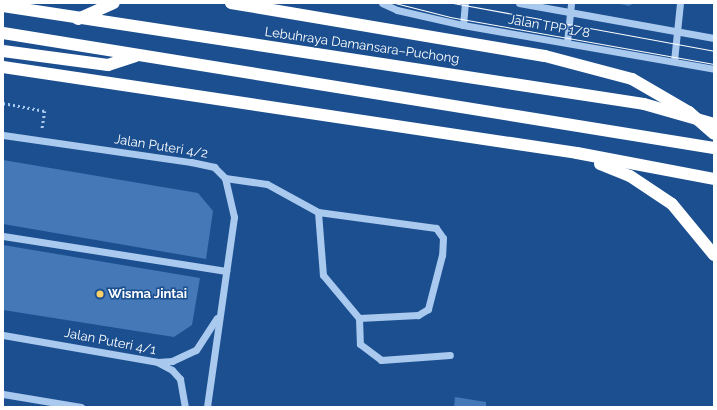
<!DOCTYPE html>
<html>
<head>
<meta charset="utf-8">
<style>
  body { margin:0 }
  #map { position:relative; width:717px; height:410px; overflow:hidden; background:#1b4f8f; font-family:Raleway,sans-serif }
  div>[style] { position:absolute }
  [style*='--x'] { left:calc(var(--x)*1px); top:calc(var(--y)*1px); width:calc(var(--w)*1px); rotate:calc(var(--a)*1deg) }
  .building>* { inset:0; background:#4478b7 }
  .path>* { height:2.5px; margin-top:-1.25px; transform-origin:0; background:repeating-linear-gradient(90deg,#a9c9ee 0 2px,transparent 0 5px) }
  .minor>* { height:7px; margin:-3.5px; padding:0 3.5px; transform-origin:3.5px; border-radius:3.5px; background:#a9c9ee }
  .highway>* { height:12px; margin:-6px; padding:0 6px; transform-origin:6px; border-radius:6px; background:#fff }
  .tram>* { height:1px; margin:-0.5px; padding:0 0.5px; transform-origin:0.5px; border-radius:0.5px; background:#fff }
  .highway-bridge>* { height:12px; margin:-6px; padding:0 6px; transform-origin:6px; border-radius:6px; background:#fff }
  .dots>* { width:11px; height:11px; translate:-50% -50%; box-sizing:border-box; border:2px solid #1b4f8f; border-radius:50% }
  span { translate:-50% -50%; white-space:nowrap; text-align:center; line-height:1.15; -webkit-text-stroke:3px #1b4f8f; paint-order:stroke }
  .street-label { font-size:13px; color:#fff }
  .poi-label { font-size:13px; color:#fff; font-weight:700 }
  .left { translate:0 -50%; text-align:left }
  .frame { position:absolute; inset:0; border:4px solid #fff; pointer-events:none }
</style>
</head>
<body>
<div id="map">
  <div class="building">
    <i style="clip-path:polygon(616px 3px,634px 3px,629px 6px)"></i>
    <i style="clip-path:polygon(3px 160px,198px 193px,213px 211px,206px 259px,3px 224px)"></i>
    <i style="clip-path:polygon(3px 245px,200px 278px,192px 325px,174px 337px,3px 310px)"></i>
    <i style="clip-path:polygon(455px 397px,486px 402px,486px 407px,454px 407px)"></i>
  </div>
  <div class="path">
    <i style="--x:3;--y:103;--w:43;--a:10.8"></i>
    <i style="--x:45;--y:111;--w:18;--a:99"></i>
  </div>
  <div class="minor">
    <i style="--x:382;--y:3;--w:17;--a:25"></i>
    <i style="--x:397;--y:10;--w:68;--a:12.8"></i>
    <i style="--x:463;--y:25;--w:255;--a:9.9"></i>
    <i style="--x:519;--y:3;--w:198;--a:10.2"></i>
    <i style="--x:463;--y:25;--w:22;--a:-85"></i>
    <i style="--x:567;--y:42;--w:39;--a:-84"></i>
    <i style="--x:674;--y:61;--w:58;--a:-84.1"></i>
    <i style="--x:3;--y:135;--w:190;--a:8.2"></i>
    <i style="--x:191;--y:162;--w:24;--a:12"></i>
    <i style="--x:214;--y:167;--w:16;--a:45"></i>
    <i style="--x:225;--y:178;--w:40;--a:77"></i>
    <i style="--x:234;--y:217;--w:192;--a:98.1"></i>
    <i style="--x:225;--y:178;--w:42;--a:8.1"></i>
    <i style="--x:267;--y:184;--w:58;--a:28.8"></i>
    <i style="--x:318;--y:212;--w:119;--a:7.7"></i>
    <i style="--x:436;--y:228;--w:12;--a:55"></i>
    <i style="--x:443;--y:238;--w:17;--a:93"></i>
    <i style="--x:442;--y:255;--w:56;--a:104.5"></i>
    <i style="--x:428;--y:309;--w:12;--a:149"></i>
    <i style="--x:418;--y:315;--w:59;--a:177.1"></i>
    <i style="--x:318;--y:212;--w:63;--a:85.5"></i>
    <i style="--x:323;--y:275;--w:56;--a:50.1"></i>
    <i style="--x:359;--y:318;--w:26;--a:88"></i>
    <i style="--x:360;--y:344;--w:26;--a:37"></i>
    <i style="--x:381;--y:360;--w:69;--a:-4.1"></i>
    <i style="--x:3;--y:236;--w:226;--a:8.9"></i>
    <i style="--x:3;--y:335;--w:156;--a:9.9"></i>
    <i style="--x:157;--y:362;--w:17;--a:28"></i>
    <i style="--x:172;--y:370;--w:12;--a:48"></i>
    <i style="--x:180;--y:379;--w:28;--a:80"></i>
    <i style="--x:158;--y:362;--w:14;--a:-4"></i>
    <i style="--x:172;--y:361;--w:26;--a:-25"></i>
    <i style="--x:196;--y:350;--w:38;--a:-57"></i>
    <i style="--x:3;--y:394;--w:79;--a:9.5"></i>
  </div>
  <div class="highway">
    <i style="--x:231;--y:3;--w:318;--a:9.6"></i>
    <i style="--x:3;--y:6;--w:648;--a:8.69"></i>
    <i style="--x:644;--y:104;--w:73;--a:15.9"></i>
    <i style="--x:78;--y:19;--w:39;--a:-24"></i>
    <i style="--x:3;--y:33;--w:720;--a:9.19"></i>
    <i style="--x:3;--y:51;--w:106;--a:7.6"></i>
    <i style="--x:108;--y:65;--w:29;--a:-18"></i>
    <i style="--x:3;--y:67;--w:580;--a:8.52"></i>
    <i style="--x:577;--y:153;--w:139;--a:10.7"></i>
    <i style="--x:600;--y:164;--w:32;--a:22"></i>
    <i style="--x:630;--y:176;--w:50;--a:33.7"></i>
    <i style="--x:672;--y:204;--w:66;--a:50.5"></i>
  </div>
  <div class="tram">
    <i style="--x:395;--y:3;--w:57;--a:14.3"></i>
    <i style="--x:450;--y:17;--w:268;--a:10.1"></i>
    <i style="--x:453;--y:3;--w:265;--a:10.4"></i>
  </div>
  <div class="highway-bridge">
    <i style="--x:545;--y:56;--w:90;--a:14.8"></i>
    <i style="--x:632;--y:79;--w:66;--a:30.1"></i>
    <i style="--x:689;--y:112;--w:33;--a:41"></i>
  </div>
  <div class="dots">
    <i style="left:100px;top:294px;background:#ffd166"></i>
  </div>
  <div class="street-label">
    <span style="left:549px;top:27px;rotate:10deg">Jalan TPP 1/8</span>
    <span style="left:362px;top:46px;rotate:8deg">Lebuhraya Damansara–Puchong</span>
    <span style="left:161px;top:147px;rotate:9deg">Jalan Puteri 4/2</span>
    <span style="left:110px;top:342px;rotate:11deg">Jalan Puteri 4/1</span>
  </div>
  <div class="poi-label">
    <span class="left" style="left:108px;top:294px">Wisma Jintai</span>
  </div>
  <div class="frame"></div>
</div>
</body>
</html>
